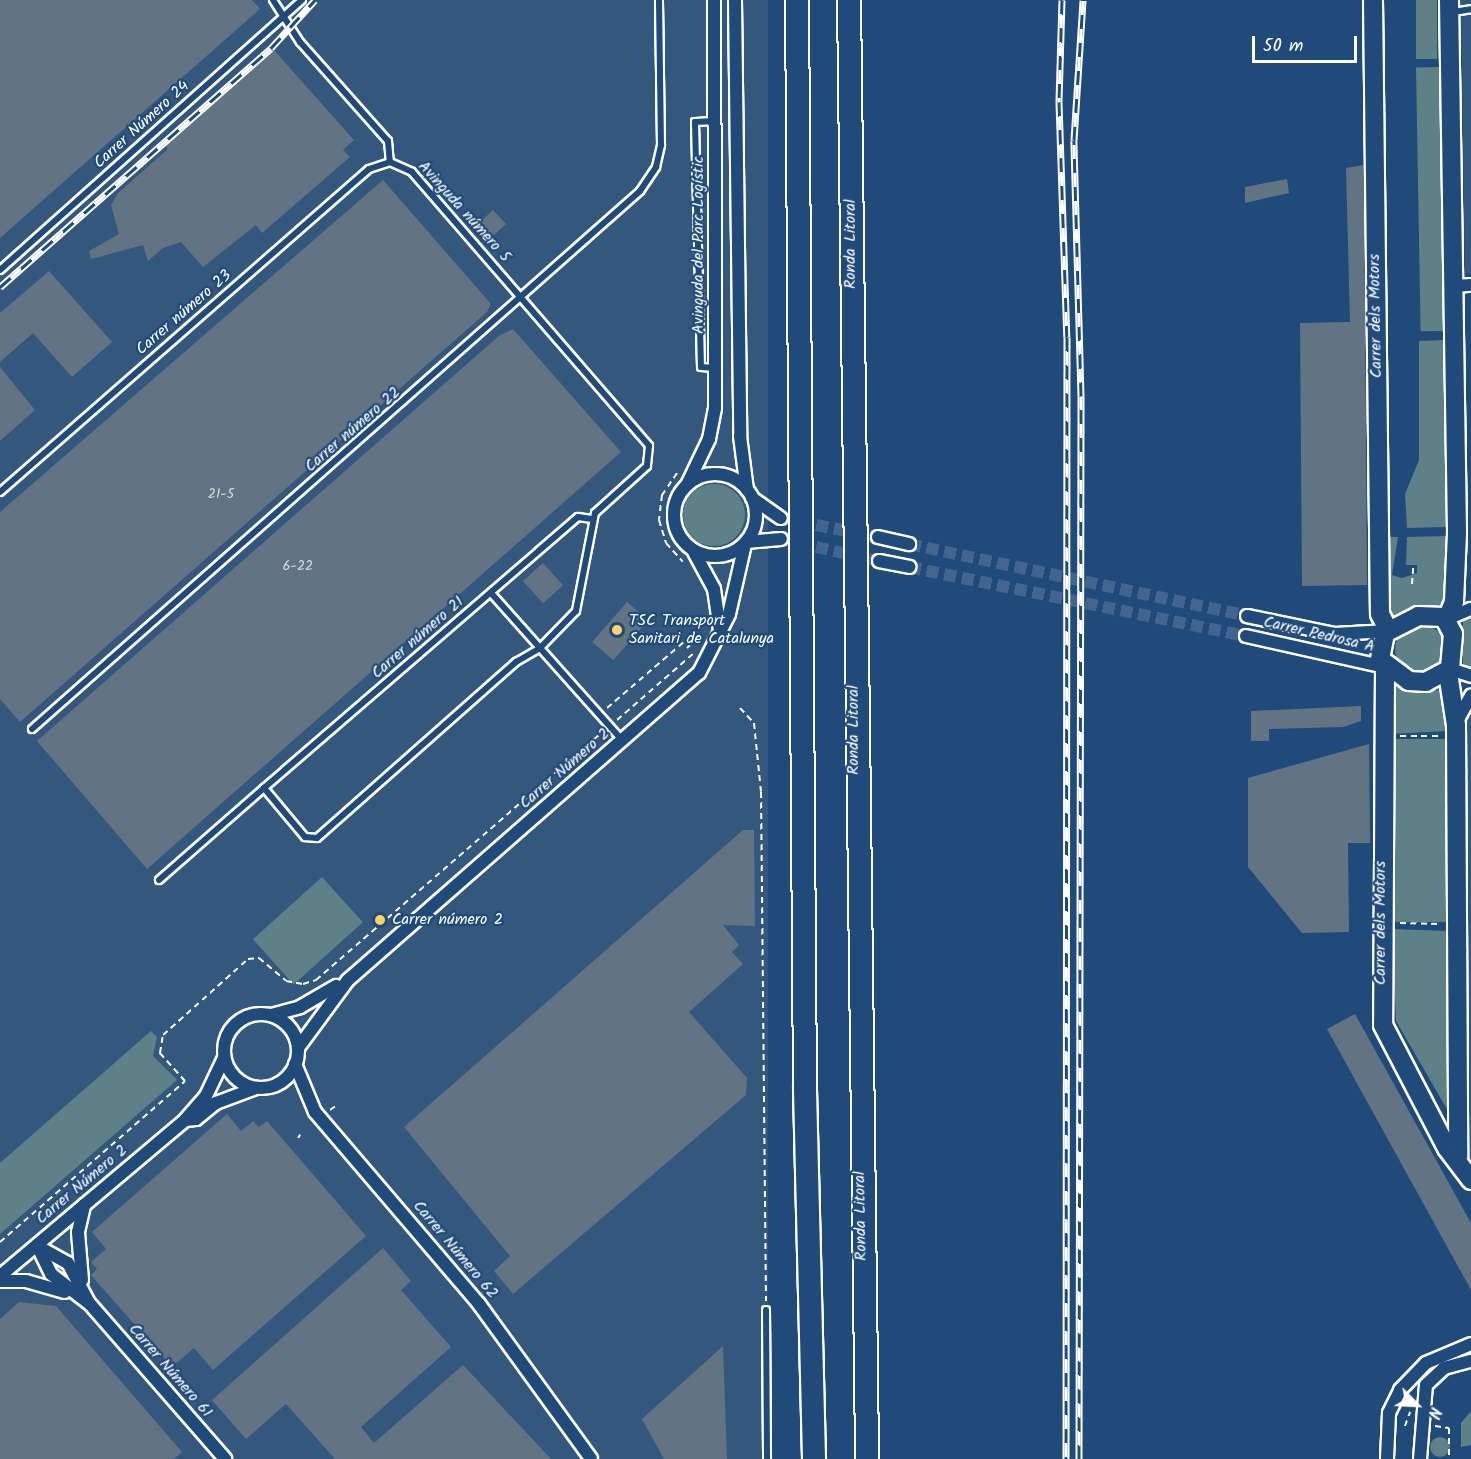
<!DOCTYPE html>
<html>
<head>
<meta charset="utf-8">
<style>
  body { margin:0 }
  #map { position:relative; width:1471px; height:1459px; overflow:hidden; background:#1f4a7a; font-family:Kalam,sans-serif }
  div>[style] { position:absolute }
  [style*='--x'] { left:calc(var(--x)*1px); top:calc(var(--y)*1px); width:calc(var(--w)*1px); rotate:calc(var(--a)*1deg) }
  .built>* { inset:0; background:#33577d; transform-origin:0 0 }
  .green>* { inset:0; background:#5d8186; transform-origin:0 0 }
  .round { border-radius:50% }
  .building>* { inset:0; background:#627483; transform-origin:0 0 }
  .street-tunnel>* { height:12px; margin-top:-6px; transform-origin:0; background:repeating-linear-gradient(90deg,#41658e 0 12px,transparent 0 18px) }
  .path>* { height:2px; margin-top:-1px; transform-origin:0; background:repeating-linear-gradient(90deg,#fff 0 6px,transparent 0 10.5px) }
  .roads { filter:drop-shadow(2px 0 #fff) drop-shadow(-2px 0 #fff) drop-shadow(0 2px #fff) drop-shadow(0 -2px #fff) }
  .lane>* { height:6px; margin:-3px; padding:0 3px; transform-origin:3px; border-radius:3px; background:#1f4a7a }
  .street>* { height:12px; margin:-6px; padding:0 6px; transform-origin:6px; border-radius:6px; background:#1f4a7a }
  .street>.ring { margin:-6px; padding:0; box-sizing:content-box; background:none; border:12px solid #1f4a7a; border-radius:50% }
  .secondary>* { height:18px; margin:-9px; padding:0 9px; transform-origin:9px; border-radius:9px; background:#1f4a7a }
  .highway>* { height:22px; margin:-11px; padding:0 11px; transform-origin:11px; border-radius:11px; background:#1f4a7a }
  .rail>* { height:7px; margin-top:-3.5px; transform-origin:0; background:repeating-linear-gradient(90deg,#1f4a7a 0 14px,#fff 0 28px); box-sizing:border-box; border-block:2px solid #fff }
  .dots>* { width:16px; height:16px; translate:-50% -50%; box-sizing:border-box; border:3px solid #1f4a7a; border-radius:50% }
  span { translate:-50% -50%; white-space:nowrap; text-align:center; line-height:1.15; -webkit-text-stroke:4.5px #1f4a7a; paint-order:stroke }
  .number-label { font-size:14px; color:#d8dce0 }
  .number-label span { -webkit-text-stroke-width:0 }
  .street-label { font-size:16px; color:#fff }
  .poi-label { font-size:16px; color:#fff }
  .left { translate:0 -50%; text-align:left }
  .north { position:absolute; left:1387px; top:1375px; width:60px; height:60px; -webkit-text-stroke:4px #1f4a7a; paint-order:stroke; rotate:114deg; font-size:16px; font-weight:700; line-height:24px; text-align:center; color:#fff }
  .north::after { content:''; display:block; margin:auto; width:21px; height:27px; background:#fff; clip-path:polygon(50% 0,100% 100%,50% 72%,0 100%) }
  .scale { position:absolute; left:1252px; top:36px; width:105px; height:27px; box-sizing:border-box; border:3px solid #fff; border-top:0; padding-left:8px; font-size:18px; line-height:21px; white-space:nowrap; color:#fff; -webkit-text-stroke:4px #1f4a7a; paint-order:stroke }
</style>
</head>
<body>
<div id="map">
  <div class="built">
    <i style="left:0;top:0;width:768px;height:1459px"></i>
    <i style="clip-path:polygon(1461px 0,1471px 0,1471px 273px,1465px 274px)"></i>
    <i style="clip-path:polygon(1471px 712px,1471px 1180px,1458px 1157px,1465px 720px)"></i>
  </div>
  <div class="green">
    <i style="left:1416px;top:0;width:21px;height:59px"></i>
    <i style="left:1439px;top:67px;width:264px;height:23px;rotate:89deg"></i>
    <i style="clip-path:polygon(1445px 340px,1446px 527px,1407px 528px,1405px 494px,1419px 460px,1419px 341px)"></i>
    <i class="round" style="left:683px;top:484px;width:62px;height:62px"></i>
    <i style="clip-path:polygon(1446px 536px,1445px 604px,1391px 617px,1389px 537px,1398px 537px,1392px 575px,1402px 578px,1417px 573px,1417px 565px,1406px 565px,1407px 537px)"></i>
    <i style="clip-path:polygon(1471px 616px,1471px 671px,1463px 664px,1463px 621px)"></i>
    <i class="round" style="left:1395px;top:624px;width:50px;height:50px"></i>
    <i style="clip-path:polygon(1392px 683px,1413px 691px,1444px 690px,1447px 731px,1390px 734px)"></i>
    <i style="left:1448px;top:739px;width:183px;height:58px;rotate:90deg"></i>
    <i style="left:322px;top:877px;width:61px;height:93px;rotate:48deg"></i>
    <i style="clip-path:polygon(1392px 929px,1448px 931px,1448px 1111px,1396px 1021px)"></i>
    <i style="clip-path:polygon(151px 1031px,157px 1037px,153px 1056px,177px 1080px,0 1234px,0 1163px)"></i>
    <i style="clip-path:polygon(1471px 1411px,1471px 1445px,1461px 1447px,1461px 1423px)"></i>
    <i class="round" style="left:1430px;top:1437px;width:20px;height:20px"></i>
  </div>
  <div class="building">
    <i style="clip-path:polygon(0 0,252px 0,260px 9px,0 238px)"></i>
    <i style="clip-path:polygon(273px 49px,354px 140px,343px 150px,350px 157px,262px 233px,256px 225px,203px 267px,181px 242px,163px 248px,148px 261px,143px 245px,91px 259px,89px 251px,119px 234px,111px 205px,118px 193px,168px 149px,164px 144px)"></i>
    <i style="clip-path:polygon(1364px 165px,1367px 585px,1302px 586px,1300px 323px,1350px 322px,1346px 168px)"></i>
    <i style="clip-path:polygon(1287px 179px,1289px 193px,1245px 203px,1245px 187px)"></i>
    <i style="clip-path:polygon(383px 180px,491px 304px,487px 312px,20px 722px,0 699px,0 512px)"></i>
    <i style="left:493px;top:210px;width:19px;height:21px;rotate:47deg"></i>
    <i style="clip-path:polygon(49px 271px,112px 342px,72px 377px,33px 333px,0 362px,0 313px)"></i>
    <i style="clip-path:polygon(513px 329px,621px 452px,147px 869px,37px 741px,500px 335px)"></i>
    <i style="clip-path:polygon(0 367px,35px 410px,0 441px)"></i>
    <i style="left:543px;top:563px;width:30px;height:27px;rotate:48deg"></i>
    <i style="left:627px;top:602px;width:28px;height:53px;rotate:41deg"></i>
    <i style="clip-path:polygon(1361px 706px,1361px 721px,1343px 727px,1269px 729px,1269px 741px,1251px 741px,1251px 711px)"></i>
    <i style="clip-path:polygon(1369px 744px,1370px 843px,1348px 843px,1349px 932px,1302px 933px,1248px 867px,1248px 778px)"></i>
    <i style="clip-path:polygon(743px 830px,754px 830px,755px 926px,723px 925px,739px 945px,732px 952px,743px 964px,689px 1012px,747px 1078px,746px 1095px,513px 1294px,494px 1271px,510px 1256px,404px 1127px)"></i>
    <i style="clip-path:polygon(1355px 1014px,1471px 1223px,1471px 1290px,1327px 1029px)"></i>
    <i style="clip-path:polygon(227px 1114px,241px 1131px,253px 1121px,259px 1127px,267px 1121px,366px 1236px,213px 1370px,194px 1348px,172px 1367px,91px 1275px,97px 1269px,91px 1262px,106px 1249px,92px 1232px)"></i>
    <i style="clip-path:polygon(383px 1248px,411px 1281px,401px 1290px,451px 1347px,361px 1427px,374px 1443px,463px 1365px,551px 1459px,335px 1459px,286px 1404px,246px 1439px,212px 1400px)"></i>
    <i style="clip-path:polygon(19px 1302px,56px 1306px,182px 1452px,174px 1459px,0 1459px,0 1319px)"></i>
    <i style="clip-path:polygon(723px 1346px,727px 1459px,664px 1459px,642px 1419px)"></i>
  </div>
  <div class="street-tunnel">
    <i style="--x:781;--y:518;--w:99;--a:11.1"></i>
    <i style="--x:781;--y:539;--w:100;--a:12.7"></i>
    <i style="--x:909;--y:544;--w:346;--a:12"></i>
    <i style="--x:909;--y:567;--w:344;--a:11.6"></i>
  </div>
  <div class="path">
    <i style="--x:677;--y:473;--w:27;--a:124"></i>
    <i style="--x:662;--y:495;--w:25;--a:97"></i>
    <i style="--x:659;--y:520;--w:24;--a:73"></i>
    <i style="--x:666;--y:543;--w:25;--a:48"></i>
    <i style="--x:1412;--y:584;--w:16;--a:-86"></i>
    <i style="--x:687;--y:648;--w:4;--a:-45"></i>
    <i style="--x:607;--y:708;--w:104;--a:-40.7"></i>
    <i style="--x:740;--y:708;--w:21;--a:47"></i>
    <i style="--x:754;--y:723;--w:69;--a:84.2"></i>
    <i style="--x:761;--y:792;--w:509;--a:89.44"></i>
    <i style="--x:617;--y:720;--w:102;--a:-41"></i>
    <i style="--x:1400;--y:736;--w:39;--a:0"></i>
    <i style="--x:1400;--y:923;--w:42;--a:1.4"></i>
    <i style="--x:330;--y:1110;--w:9;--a:-36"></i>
    <i style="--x:298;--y:1138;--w:4;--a:-56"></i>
    <i style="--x:0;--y:1242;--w:245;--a:-41"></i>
    <i style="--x:185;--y:1081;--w:38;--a:-132"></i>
    <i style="--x:160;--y:1053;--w:18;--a:-81"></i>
    <i style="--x:163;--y:1035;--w:114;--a:-41.8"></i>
    <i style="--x:248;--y:959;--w:11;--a:-5"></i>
    <i style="--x:259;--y:958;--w:35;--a:40"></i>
    <i style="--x:286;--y:981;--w:17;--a:10"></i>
    <i style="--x:303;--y:984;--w:14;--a:-17"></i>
    <i style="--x:316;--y:980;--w:380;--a:-40.9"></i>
    <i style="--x:1405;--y:1426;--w:15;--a:-70"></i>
    <i style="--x:1435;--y:1426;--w:14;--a:8"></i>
    <i style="--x:1449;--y:1428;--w:31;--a:90"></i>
  </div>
  <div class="roads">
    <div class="lane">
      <i style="--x:273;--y:0;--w:50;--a:57.3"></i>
      <i style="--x:300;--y:42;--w:132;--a:48.4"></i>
      <i style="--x:388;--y:141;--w:21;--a:85"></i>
      <i style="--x:390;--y:162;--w:24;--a:24"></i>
      <i style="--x:412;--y:172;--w:362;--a:49.1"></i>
      <i style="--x:649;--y:446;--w:20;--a:96"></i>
      <i style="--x:647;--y:466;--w:70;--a:137.9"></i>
      <i style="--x:595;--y:513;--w:100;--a:101"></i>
      <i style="--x:576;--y:611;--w:52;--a:134.2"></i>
      <i style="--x:540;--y:648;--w:123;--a:48.3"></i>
      <i style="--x:1453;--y:12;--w:18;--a:-9"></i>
      <i style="--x:714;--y:121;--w:19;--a:177"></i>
      <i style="--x:695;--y:122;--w:245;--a:88.6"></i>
      <i style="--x:701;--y:367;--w:14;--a:4"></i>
      <i style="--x:0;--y:270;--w:405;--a:-41.8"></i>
      <i style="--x:0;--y:492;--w:490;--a:-41.2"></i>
      <i style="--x:369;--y:169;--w:22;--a:-18"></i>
      <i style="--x:32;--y:729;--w:812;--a:-41.5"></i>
      <i style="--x:640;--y:191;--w:29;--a:-56"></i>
      <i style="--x:656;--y:167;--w:23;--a:-77"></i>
      <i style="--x:661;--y:145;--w:145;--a:-90.8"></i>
      <i style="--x:264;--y:788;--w:415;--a:-40.8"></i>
      <i style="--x:578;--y:517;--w:14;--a:8"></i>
      <i style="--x:159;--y:880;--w:140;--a:-41.2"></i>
      <i style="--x:264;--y:788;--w:64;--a:50.1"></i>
      <i style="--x:305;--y:837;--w:12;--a:5"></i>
      <i style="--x:317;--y:838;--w:266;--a:-41.5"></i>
      <i style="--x:516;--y:662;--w:28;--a:-30"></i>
      <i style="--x:540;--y:648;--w:74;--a:-131.7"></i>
      <i style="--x:766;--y:1310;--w:149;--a:89.6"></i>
    </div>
    <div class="street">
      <i style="--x:735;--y:0;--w:436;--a:89.3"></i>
      <i style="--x:740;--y:436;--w:54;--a:82.6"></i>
      <i style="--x:1455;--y:286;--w:16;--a:-4"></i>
      <i class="ring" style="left:674px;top:474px;width:70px;height:70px"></i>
      <i style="--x:687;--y:485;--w:51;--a:-64.4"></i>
      <i style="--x:709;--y:439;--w:32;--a:-79"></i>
      <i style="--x:715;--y:408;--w:408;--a:-90.1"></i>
      <i style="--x:752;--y:498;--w:35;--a:35"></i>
      <i style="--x:878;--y:537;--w:32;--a:13"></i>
      <i style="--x:746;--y:542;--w:35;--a:-5"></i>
      <i style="--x:694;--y:552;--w:42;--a:61.6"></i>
      <i style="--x:714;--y:589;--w:41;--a:81.7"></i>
      <i style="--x:879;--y:561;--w:31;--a:11"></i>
      <i style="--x:1247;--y:616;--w:90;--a:11.6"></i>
      <i style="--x:1335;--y:634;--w:52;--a:-3.3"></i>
      <i style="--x:1447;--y:619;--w:26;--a:-23"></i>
      <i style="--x:1246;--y:636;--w:142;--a:12.6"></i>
      <i style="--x:1450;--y:669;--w:22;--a:18"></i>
      <i style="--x:1457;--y:721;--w:29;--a:-61"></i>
      <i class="ring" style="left:224px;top:1014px;width:62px;height:62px"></i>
      <i style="--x:271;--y:1015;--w:30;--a:-15"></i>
      <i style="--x:300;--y:1007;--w:42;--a:-30.3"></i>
      <i style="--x:298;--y:1048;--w:84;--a:-53.7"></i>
      <i style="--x:348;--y:980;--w:466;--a:-41.2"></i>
      <i style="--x:699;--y:673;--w:66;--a:-63"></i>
      <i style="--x:729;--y:614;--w:72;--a:-77.1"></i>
      <i style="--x:295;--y:1064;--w:52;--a:67.4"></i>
      <i style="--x:315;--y:1112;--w:253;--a:49.5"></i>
      <i style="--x:479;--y:1304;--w:191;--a:54.1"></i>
      <i style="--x:185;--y:1120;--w:11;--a:-5"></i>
      <i style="--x:196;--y:1119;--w:26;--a:-39"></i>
      <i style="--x:216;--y:1103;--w:43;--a:-20.6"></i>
      <i style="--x:37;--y:1245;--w:32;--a:64"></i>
      <i style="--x:51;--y:1274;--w:49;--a:37.6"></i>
      <i style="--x:90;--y:1304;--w:206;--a:48.9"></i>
      <i style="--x:37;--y:1246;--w:35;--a:29"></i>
      <i style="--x:68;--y:1263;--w:45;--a:62.3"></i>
      <i style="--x:0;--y:1276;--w:242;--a:-40.1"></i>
      <i style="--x:185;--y:1120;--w:32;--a:-49"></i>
      <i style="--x:206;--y:1096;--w:42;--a:-64.7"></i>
      <i style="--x:82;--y:1280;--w:48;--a:-94.8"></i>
      <i style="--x:78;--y:1232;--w:28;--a:-77"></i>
      <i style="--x:0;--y:1281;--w:26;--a:0"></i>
      <i style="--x:26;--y:1281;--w:40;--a:16"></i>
      <i style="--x:1387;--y:1459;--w:46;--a:-87.5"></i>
      <i style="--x:1389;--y:1413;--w:25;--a:-64"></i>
      <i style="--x:1400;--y:1390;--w:37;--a:-46"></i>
      <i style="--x:1426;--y:1363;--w:49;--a:-22.9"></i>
      <i style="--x:1420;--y:1459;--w:74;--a:-85.4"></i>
      <i style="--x:1426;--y:1385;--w:25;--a:-43"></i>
      <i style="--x:1444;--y:1368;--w:28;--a:-15"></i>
    </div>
    <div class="secondary">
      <i style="--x:1373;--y:0;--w:614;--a:89.35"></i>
      <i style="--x:1380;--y:614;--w:18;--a:63"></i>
      <i style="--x:1418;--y:616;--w:26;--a:2"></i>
      <i style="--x:1444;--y:617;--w:19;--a:62"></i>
      <i style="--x:1453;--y:634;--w:35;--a:95"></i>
      <i style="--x:1450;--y:669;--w:27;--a:152"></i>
      <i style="--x:1426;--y:682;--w:17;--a:-177"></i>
      <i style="--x:1409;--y:681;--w:36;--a:-143"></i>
      <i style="--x:1380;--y:659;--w:26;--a:-79"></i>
      <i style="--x:1385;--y:633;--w:37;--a:-27"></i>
      <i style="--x:1447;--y:619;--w:18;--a:-68"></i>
      <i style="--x:1454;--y:602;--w:70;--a:-87.5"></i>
      <i style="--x:1457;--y:532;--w:532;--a:-90.86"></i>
      <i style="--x:1385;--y:668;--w:357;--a:90.3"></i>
      <i style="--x:1383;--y:1025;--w:139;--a:62.5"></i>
      <i style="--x:1447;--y:1148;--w:40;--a:53"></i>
      <i style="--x:1448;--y:673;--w:53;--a:81.3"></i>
      <i style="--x:1456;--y:725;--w:432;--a:89.7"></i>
    </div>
    <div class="highway">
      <i style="--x:797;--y:0;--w:1090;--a:89.58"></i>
      <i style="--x:805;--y:1090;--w:369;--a:88.6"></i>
      <i style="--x:849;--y:0;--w:1459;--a:89.29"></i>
    </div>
  </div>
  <div class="rail">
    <i style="--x:1062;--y:0;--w:102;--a:91.7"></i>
    <i style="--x:1059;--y:102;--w:235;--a:88.1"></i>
    <i style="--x:1067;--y:337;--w:1122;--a:90.05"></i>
    <i style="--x:0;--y:287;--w:361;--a:-41.4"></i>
    <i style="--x:271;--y:48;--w:65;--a:-47.5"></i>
    <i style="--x:1079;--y:1459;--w:1063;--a:-89.89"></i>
    <i style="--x:1081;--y:396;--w:256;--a:-91.6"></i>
    <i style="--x:1074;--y:140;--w:140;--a:-86.3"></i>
  </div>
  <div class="dots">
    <i style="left:617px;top:630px;background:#ffd166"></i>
    <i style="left:380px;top:920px;background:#ffd166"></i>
  </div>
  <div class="number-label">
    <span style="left:221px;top:494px">21-5</span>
    <span style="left:298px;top:566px">6-22</span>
  </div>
  <div class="street-label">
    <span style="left:142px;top:125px;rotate:-42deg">Carrer Número 24</span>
    <span style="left:464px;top:212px;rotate:48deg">Avinguda número 5</span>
    <span style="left:851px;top:244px;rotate:-90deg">Ronda Litoral</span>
    <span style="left:699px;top:245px;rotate:-90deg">Avinguda del Parc Logístic</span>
    <span style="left:184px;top:313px;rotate:-41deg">Carrer número 23</span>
    <span style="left:1376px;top:316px;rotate:-91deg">Carrer dels Motors</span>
    <span style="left:353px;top:430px;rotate:-41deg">Carrer número 22</span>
    <span style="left:1319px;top:635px;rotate:13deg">Carrer Pedrosa A</span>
    <span style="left:418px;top:638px;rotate:-41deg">Carrer número 21</span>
    <span style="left:854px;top:730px;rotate:-90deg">Ronda Litoral</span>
    <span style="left:565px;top:769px;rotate:-41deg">Carrer Número 2</span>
    <span style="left:1381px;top:923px;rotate:-90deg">Carrer dels Motors</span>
    <span style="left:82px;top:1185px;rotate:-40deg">Carrer Número 2</span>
    <span style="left:861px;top:1216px;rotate:-91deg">Ronda Litoral</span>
    <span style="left:455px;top:1250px;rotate:50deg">Carrer Número 62</span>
    <span style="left:170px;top:1371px;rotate:49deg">Carrer Número 61</span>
  </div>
  <div class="poi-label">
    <span class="left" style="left:629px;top:630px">TSC Transport<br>Sanitari de Catalunya</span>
    <span class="left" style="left:392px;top:920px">Carrer número 2</span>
  </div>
  <div class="north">N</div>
  <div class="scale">50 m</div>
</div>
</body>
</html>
